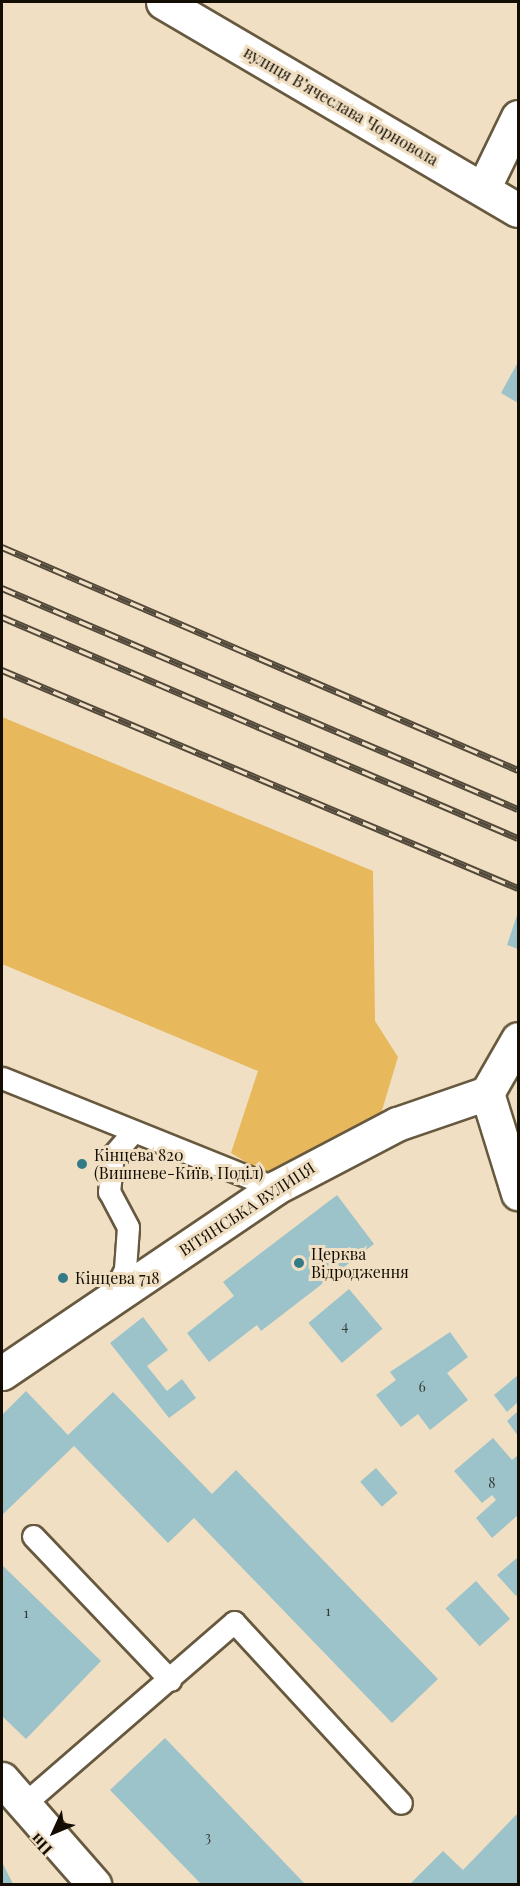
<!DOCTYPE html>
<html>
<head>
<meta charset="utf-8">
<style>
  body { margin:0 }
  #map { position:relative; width:520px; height:1886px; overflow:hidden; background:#f0dfc2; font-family:"Playfair Display",serif }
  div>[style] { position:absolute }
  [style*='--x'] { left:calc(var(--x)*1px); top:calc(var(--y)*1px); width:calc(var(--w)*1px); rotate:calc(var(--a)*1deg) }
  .green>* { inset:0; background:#e7b85c }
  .building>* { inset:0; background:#9cc3ca; transform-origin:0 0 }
  .roads { filter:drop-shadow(2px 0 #67593f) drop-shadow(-2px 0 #67593f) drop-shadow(0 2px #67593f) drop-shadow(0 -2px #67593f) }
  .service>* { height:21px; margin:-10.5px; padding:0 10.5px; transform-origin:10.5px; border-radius:10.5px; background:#fff }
  .minor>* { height:33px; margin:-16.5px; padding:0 16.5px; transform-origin:16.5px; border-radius:16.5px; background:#fff }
  .tertiary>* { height:33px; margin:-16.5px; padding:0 16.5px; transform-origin:16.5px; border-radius:16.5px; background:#fff }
  .rail>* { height:7px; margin-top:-3.5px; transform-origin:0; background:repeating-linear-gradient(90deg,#f0dfc2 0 14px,#52493a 0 28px); box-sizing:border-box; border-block:2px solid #52493a }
  .dots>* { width:16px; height:16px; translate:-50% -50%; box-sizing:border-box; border:3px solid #f0dfc2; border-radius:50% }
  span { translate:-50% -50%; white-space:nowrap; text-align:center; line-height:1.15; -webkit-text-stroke:6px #f0dfc2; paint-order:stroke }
  .number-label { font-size:14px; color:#353a36 }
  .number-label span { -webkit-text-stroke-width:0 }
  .street-label { font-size:16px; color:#130d04 }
  .poi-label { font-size:16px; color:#130d04 }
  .left { translate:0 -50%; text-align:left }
  .frame { position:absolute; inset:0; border:3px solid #130d04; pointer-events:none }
  .north { position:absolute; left:24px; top:1802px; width:60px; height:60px; -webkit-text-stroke:4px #f0dfc2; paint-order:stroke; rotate:226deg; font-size:16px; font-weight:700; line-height:24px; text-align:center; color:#130d04 }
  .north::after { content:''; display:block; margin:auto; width:21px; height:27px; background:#130d04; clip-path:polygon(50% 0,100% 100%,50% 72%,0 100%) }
</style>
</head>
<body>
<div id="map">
  <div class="green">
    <i style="clip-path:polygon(2px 717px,373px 871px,375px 1021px,398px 1057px,380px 1117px,273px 1178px,231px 1153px,258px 1071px,2px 964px)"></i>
  </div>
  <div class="building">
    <i style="clip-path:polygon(518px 362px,518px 403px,501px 393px)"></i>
    <i style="clip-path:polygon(518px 912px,518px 949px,507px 945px)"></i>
    <i style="clip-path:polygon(337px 1195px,374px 1244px,261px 1331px,257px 1325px,209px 1362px,187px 1333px,234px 1296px,223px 1282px)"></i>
    <i style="left:349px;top:1289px;width:52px;height:53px;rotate:50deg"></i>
    <i style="clip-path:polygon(143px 1317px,168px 1350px,147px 1366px,167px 1391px,182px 1379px,196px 1398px,169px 1418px,110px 1343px)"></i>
    <i style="clip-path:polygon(450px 1332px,468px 1357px,447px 1373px,468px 1400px,430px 1430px,418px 1414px,401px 1427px,376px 1395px,396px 1380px,390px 1372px)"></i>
    <i style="clip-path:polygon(518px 1375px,518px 1402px,507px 1412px,494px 1395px)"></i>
    <i style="clip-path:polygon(26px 1391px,68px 1435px,113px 1392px,212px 1494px,236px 1470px,438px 1679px,392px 1723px,194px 1518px,168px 1543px,74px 1446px,2px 1515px,2px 1415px)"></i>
    <i style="clip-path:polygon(518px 1411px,518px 1436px,507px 1421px)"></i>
    <i style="clip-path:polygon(493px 1438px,512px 1460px,518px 1455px,518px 1515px,492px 1538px,476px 1518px,496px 1500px,492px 1495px,482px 1503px,454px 1471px)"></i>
    <i style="left:376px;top:1468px;width:33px;height:21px;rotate:49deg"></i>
    <i style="clip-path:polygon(518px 1557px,518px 1594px,516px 1596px,497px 1575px)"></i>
    <i style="clip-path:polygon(2px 1565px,101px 1661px,26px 1739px,2px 1716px)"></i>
    <i style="left:476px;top:1581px;width:51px;height:41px;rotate:48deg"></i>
    <i style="clip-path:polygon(165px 1738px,305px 1884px,201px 1884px,110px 1790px)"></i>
    <i style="clip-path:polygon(518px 1813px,518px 1884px,410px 1884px,443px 1851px,463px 1870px)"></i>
    <i style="clip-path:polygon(2px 1862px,13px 1884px,2px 1884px)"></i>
  </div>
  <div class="roads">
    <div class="service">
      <i style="--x:2;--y:1078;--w:294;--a:21.9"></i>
      <i style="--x:112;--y:1295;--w:29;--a:-63"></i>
      <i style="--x:125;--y:1269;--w:42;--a:-85.9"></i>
      <i style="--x:128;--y:1227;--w:40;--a:-118"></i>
      <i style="--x:109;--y:1192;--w:37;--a:-84"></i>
      <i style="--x:113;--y:1155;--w:29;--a:-49"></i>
      <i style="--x:33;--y:1536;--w:199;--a:46.4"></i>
      <i style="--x:24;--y:1804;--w:278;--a:-40.9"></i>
      <i style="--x:234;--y:1622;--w:246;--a:47.3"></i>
    </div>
    <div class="minor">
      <i style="--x:483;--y:189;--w:80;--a:-64.1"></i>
      <i style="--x:2;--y:1779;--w:140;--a:48.8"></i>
    </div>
    <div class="tertiary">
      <i style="--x:163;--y:2;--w:411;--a:30.4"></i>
      <i style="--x:487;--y:1093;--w:105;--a:72.8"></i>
      <i style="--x:2;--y:1373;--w:330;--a:-34.1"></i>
      <i style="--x:275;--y:1188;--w:138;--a:-27.7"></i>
      <i style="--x:397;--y:1124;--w:95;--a:-19"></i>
      <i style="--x:487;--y:1093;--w:62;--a:-60.1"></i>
    </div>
  </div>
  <div class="rail">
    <i style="--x:2;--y:547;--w:562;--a:23.37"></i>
    <i style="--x:2;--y:588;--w:561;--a:23.19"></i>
    <i style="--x:2;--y:617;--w:561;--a:23.19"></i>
    <i style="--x:2;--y:670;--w:560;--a:22.9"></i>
  </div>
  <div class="dots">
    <i style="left:82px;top:1164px;background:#357b87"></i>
    <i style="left:299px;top:1263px;background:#357b87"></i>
    <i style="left:63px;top:1278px;background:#357b87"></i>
  </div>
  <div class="number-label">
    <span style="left:345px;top:1326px">4</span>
    <span style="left:422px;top:1387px">6</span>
    <span style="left:492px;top:1483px">8</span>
    <span style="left:328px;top:1611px">1</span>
    <span style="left:26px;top:1613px">1</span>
    <span style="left:208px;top:1837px">3</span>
  </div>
  <div class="street-label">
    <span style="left:341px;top:106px;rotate:30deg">вулиця Вʼячеслава Чорновола</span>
    <span style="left:247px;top:1209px;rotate:-33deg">ВІТЯНСЬКА ВУЛИЦЯ</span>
  </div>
  <div class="poi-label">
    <span class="left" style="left:94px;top:1164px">Кінцева 820<br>(Вишневе-Київ, Поділ)</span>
    <span class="left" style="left:311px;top:1263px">Церква<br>Відродження</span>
    <span class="left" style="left:75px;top:1278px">Кінцева 718</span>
  </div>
  <div class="frame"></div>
  <div class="north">Пн</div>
</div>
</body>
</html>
